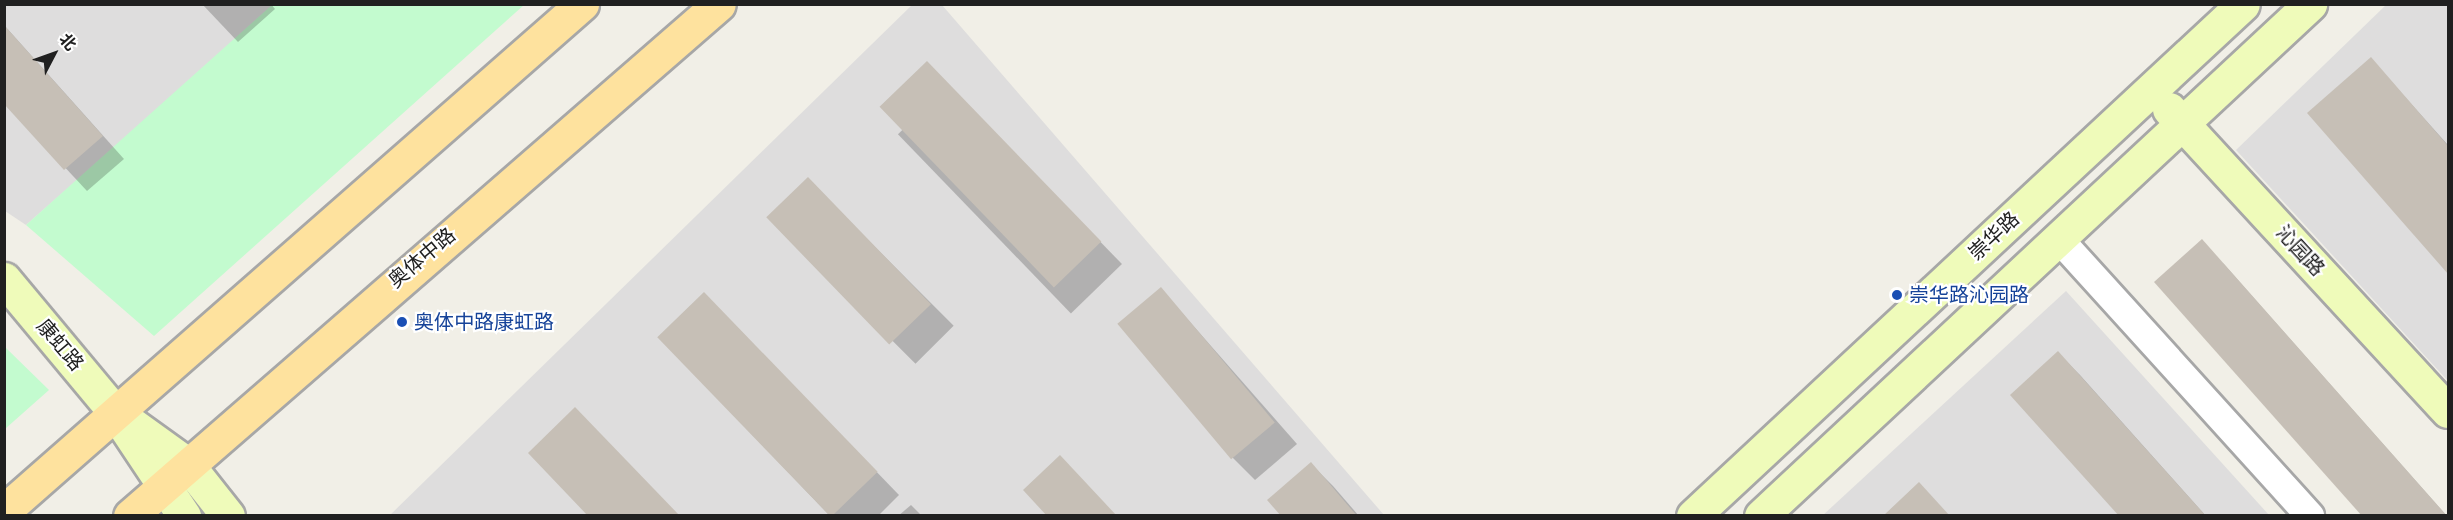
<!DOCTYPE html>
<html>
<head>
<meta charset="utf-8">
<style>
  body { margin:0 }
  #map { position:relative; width:2453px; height:520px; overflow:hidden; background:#f1efe7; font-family:"Space Grotesk","Noto Sans SC",sans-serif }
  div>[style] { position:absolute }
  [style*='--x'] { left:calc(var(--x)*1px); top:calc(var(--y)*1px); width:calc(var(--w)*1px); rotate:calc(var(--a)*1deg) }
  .residential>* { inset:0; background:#dedddd }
  .park>* { inset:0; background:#c3fbcf }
  .shadow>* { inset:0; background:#0003; transform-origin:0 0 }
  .building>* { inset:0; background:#c6bfb6; transform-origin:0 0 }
  .roads { filter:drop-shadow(2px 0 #a7a7a7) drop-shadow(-2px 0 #a7a7a7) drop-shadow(0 2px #a7a7a7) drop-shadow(0 -2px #a7a7a7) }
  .street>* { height:28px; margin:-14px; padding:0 14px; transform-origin:14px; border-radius:14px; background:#fff }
  .secondary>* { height:33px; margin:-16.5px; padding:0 16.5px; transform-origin:16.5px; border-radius:16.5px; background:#effbba }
  .primary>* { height:33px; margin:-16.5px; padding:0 16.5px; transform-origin:16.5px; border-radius:16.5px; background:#fee29e }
  .dots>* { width:16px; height:16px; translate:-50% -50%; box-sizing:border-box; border:3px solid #fff; border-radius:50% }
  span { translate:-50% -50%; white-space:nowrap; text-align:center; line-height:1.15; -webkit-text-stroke:4.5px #fff; paint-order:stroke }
  .street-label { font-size:20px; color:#202020 }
  .transit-label { font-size:20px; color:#164399 }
  .left { translate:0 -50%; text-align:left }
  .frame { position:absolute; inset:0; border:6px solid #202020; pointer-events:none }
  .north { position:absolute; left:24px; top:24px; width:60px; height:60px; -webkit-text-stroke:4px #fff; paint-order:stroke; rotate:49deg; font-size:16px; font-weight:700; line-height:24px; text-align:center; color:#202020 }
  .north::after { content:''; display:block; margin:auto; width:21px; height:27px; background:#202020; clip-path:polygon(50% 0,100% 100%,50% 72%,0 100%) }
</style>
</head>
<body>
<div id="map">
  <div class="residential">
    <i style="clip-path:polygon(913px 4px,942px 5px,1384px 515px,389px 516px)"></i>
    <i style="clip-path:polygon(4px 5px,276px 5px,26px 225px,5px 211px)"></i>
    <i style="clip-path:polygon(2386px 5px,2448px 5px,2448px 381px,2236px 150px)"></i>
    <i style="clip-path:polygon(2066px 291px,2269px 515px,1822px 516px)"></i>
  </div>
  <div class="park">
    <i style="clip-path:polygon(272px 5px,524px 5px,154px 336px,26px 225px)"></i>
    <i style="clip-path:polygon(5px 347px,49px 390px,5px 429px,4px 429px)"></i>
  </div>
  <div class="shadow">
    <i style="clip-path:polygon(202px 4px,271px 4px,275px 9px,238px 42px)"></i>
    <i style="clip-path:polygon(4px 25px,124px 159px,87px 191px,4px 102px)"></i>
    <i style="clip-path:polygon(2371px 59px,2448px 145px,2448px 272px,2309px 113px)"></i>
    <i style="left:949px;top:85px;width:249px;height:71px;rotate:46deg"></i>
    <i style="left:808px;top:180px;width:206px;height:54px;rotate:45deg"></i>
    <i style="clip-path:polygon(2223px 263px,2447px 516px,2364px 516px)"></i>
    <i style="clip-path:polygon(1161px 289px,1297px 444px,1255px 480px,1233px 458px)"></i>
    <i style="clip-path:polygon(726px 316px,899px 495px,878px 516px,830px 516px,659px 337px)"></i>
    <i style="clip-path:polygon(2058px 353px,2080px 375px,2206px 516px,2121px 516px)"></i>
    <i style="clip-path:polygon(1311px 464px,1333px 486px,1359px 516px,1283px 516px)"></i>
    <i style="clip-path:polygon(911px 505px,922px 516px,898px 516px)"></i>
  </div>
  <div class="building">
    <i style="clip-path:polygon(4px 25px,103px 136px,64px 170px,4px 104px)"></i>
    <i style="clip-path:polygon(2371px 57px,2448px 146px,2448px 274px,2307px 113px)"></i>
    <i style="left:927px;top:61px;width:251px;height:66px;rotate:46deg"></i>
    <i style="left:808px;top:177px;width:177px;height:58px;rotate:46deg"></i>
    <i style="clip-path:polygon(2202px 239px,2447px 516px,2362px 516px,2154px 282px)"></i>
    <i style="left:1161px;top:287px;width:177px;height:57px;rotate:50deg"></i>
    <i style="left:704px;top:292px;width:250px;height:65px;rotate:46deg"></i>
    <i style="clip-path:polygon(2058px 351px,2206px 516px,2119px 516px,2010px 395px)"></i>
    <i style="clip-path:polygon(575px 407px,680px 516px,588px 516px,528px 453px)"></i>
    <i style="clip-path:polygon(1060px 455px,1117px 516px,1047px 516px,1023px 490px)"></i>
    <i style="clip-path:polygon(1311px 462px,1357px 516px,1281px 516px,1267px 500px)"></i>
    <i style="clip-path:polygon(1919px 482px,1950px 516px,1883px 516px)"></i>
  </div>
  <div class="roads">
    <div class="street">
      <i style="--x:2059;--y:239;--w:374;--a:47.8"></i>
    </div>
    <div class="secondary">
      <i style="--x:2169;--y:109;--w:411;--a:47.3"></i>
      <i style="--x:4;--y:279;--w:173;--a:50.2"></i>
      <i style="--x:115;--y:412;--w:125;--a:56.4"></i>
      <i style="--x:129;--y:422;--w:72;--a:35.9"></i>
      <i style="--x:187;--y:464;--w:66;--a:51.7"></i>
      <i style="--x:1693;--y:516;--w:751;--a:-42.95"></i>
      <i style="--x:1761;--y:516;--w:751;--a:-43"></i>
    </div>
    <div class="primary">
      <i style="--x:4;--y:511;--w:769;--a:-41.26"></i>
      <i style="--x:130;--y:516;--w:780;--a:-41"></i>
    </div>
  </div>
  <div class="dots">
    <i style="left:1897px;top:295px;background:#1a4fb4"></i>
    <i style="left:402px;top:322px;background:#1a4fb4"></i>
  </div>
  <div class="street-label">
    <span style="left:1994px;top:236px;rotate:-43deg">崇华路</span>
    <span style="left:2300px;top:251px;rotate:47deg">沁园路</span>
    <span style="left:422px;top:258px;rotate:-40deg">奥体中路</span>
    <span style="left:60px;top:345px;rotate:50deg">康虹路</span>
  </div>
  <div class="transit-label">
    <span class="left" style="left:1909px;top:295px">崇华路沁园路</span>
    <span class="left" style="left:414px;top:322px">奥体中路康虹路</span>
  </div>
  <div class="frame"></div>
  <div class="north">北</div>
</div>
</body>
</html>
